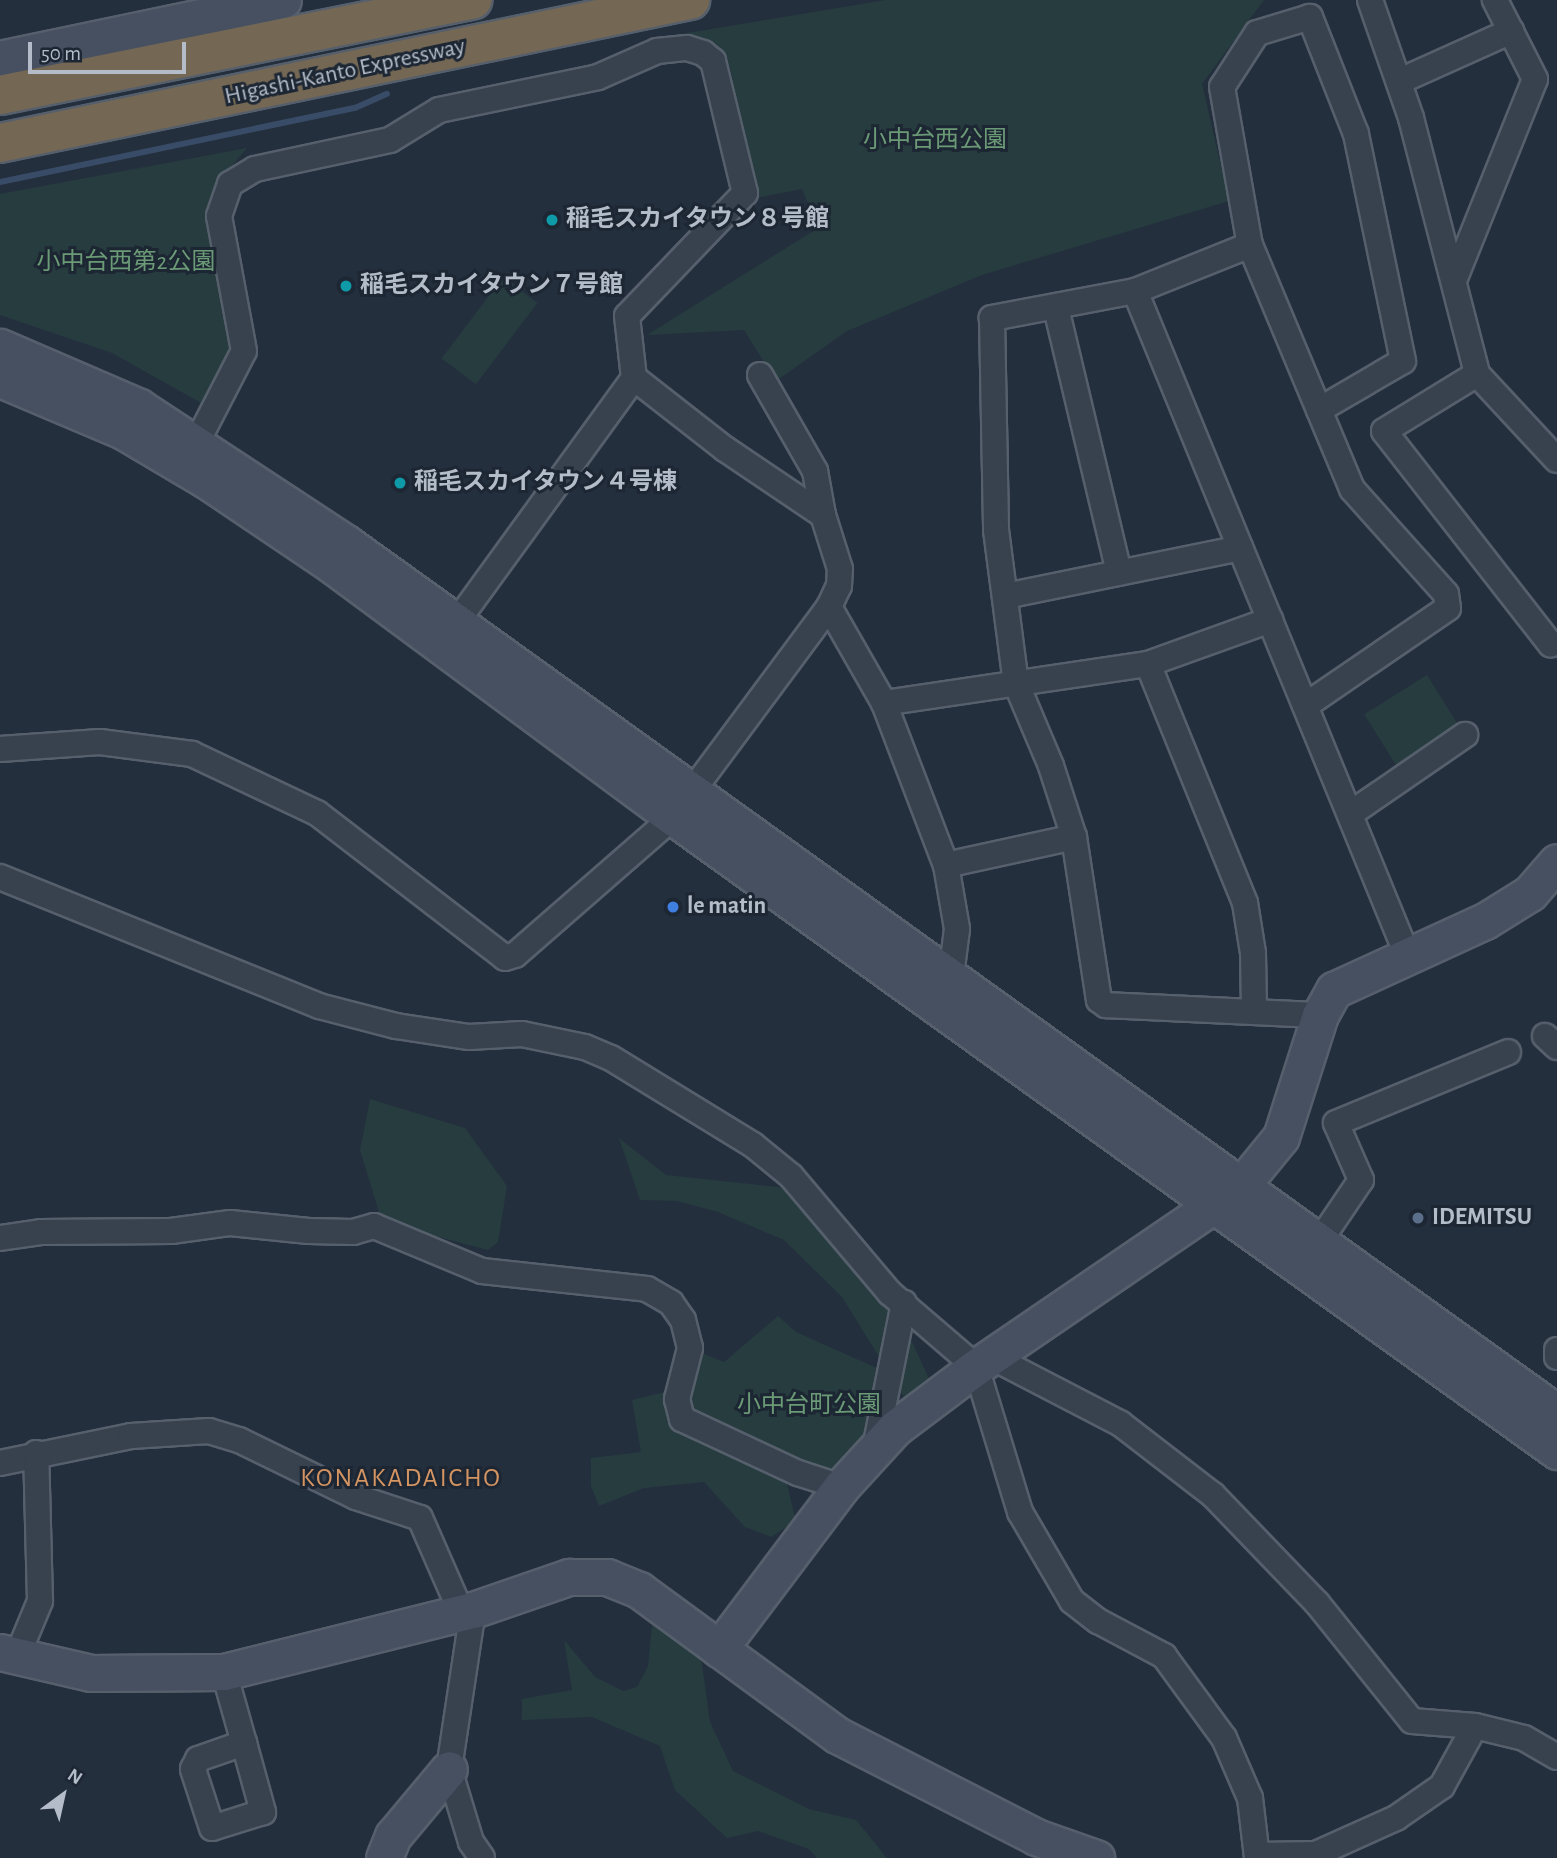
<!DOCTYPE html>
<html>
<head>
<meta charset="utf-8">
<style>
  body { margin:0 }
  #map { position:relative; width:1557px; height:1858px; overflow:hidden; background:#242f3e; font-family:"Alegreya Sans","Noto Sans JP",sans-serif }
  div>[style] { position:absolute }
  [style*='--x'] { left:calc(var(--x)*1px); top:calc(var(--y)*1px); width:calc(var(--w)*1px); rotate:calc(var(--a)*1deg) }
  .green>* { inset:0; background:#263c3f; transform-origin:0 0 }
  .stream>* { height:6px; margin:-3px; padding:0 3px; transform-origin:3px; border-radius:3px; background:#394c67 }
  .roads { filter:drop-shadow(2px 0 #565f6c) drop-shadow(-2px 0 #565f6c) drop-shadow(0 2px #565f6c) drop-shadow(0 -2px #565f6c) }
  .street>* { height:24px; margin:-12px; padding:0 12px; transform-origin:12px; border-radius:12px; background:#38414e }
  .secondary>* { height:35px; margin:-17.5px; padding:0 17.5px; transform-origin:17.5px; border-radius:17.5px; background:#465061 }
  .highway>* { height:38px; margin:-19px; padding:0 19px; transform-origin:19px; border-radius:19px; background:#746855 }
  .dots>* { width:19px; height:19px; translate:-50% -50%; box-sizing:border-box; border:4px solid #1d2633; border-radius:50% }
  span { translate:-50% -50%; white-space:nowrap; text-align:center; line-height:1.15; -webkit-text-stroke:6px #1d2633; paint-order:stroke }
  .street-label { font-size:24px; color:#b4bcc9 }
  .park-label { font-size:24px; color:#6b9a76 }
  .poi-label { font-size:24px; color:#b4bcc9; font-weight:700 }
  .left { translate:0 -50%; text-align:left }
  .neighbourhood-label { font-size:26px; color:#d59563; letter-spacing:2px }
  .north { position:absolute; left:28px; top:1760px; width:70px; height:70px; -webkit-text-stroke:5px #1d2633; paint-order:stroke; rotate:33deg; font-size:19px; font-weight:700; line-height:28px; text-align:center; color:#b4bcc9 }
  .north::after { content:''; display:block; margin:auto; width:24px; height:32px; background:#b4bcc9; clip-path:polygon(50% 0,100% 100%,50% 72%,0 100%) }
  .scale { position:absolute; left:28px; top:42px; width:158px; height:32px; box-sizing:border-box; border:4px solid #b4bcc9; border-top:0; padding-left:9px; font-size:21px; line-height:24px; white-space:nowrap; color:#b4bcc9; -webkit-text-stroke:5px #1d2633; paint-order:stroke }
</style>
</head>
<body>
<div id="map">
  <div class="green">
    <i style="clip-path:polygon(886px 0,1264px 0,1202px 84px,1229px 201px,982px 275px,847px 331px,776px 381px,744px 330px,647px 335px,818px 228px,802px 189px,756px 198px,730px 67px,716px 51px,687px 33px)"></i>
    <i style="clip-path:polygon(247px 148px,219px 181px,233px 353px,203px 404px,112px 353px,0 315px,0 194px)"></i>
    <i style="left:503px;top:277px;width:43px;height:102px;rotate:37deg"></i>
    <i style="left:1427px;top:675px;width:68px;height:74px;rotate:58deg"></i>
    <i style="clip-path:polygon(370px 1099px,465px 1128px,507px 1186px,498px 1242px,488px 1250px,382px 1222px,360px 1150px)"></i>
    <i style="clip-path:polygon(619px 1138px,666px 1175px,787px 1188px,897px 1309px,930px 1381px,904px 1397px,842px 1297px,784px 1240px,718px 1212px,677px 1201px,640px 1200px)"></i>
    <i style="clip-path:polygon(778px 1316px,796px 1332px,881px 1370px,871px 1428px,833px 1478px,784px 1472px,796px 1521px,771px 1537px,745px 1527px,704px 1482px,644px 1488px,599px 1506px,591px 1486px,591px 1458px,641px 1452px,632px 1400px,685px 1387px,699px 1352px,724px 1362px)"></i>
    <i style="clip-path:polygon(652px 1625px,701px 1657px,710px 1722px,733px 1771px,809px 1809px,856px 1820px,887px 1858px,817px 1858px,809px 1849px,758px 1831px,727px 1838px,675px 1790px,660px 1746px,592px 1717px,522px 1720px,522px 1699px,572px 1690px,564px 1640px,595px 1677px,623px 1691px,637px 1687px,648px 1666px)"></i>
  </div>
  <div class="stream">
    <i style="--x:0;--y:182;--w:363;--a:-11.8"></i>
    <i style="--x:355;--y:108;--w:35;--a:-24"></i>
  </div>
  <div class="roads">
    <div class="street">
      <i style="--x:1370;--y:0;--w:125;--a:70.8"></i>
      <i style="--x:1411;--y:118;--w:264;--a:75.5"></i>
      <i style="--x:1477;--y:374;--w:117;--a:47.1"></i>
      <i style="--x:1400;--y:81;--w:122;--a:-24.2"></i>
      <i style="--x:1250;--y:245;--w:264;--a:67.3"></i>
      <i style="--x:1352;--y:489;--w:141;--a:48.2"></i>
      <i style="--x:1446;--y:594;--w:14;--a:82"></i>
      <i style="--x:1448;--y:608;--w:173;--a:145.6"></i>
      <i style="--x:1455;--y:278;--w:214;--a:-68.1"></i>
      <i style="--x:1535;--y:79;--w:89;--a:-116.9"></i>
      <i style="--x:1135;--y:291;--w:720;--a:67.71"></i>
      <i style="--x:1056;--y:308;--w:272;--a:76.6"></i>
      <i style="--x:1477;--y:374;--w:109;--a:148.5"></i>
      <i style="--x:1384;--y:431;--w:271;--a:52"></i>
      <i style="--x:760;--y:375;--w:111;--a:60.2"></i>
      <i style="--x:815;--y:471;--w:45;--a:79.7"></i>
      <i style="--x:1319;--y:410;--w:97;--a:-30.3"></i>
      <i style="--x:1403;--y:361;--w:232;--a:-101.7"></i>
      <i style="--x:1356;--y:134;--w:126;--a:-111.5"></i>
      <i style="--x:1310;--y:17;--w:55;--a:163.2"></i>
      <i style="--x:1257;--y:33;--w:64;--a:122.9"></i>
      <i style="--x:1222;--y:87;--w:160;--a:80"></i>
      <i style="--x:1250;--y:245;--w:124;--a:158.2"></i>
      <i style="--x:1135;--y:291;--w:146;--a:169.3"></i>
      <i style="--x:992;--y:318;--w:212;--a:88.9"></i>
      <i style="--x:996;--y:530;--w:154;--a:82.6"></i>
      <i style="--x:1016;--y:683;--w:90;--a:67.1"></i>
      <i style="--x:1051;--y:766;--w:75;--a:72.1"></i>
      <i style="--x:1074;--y:837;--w:165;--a:81.3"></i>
      <i style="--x:1099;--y:1000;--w:9;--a:36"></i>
      <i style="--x:1106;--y:1005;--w:214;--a:2.7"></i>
      <i style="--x:197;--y:442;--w:102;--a:-62.7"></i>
      <i style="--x:244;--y:351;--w:137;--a:-100.5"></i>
      <i style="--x:219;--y:216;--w:34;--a:-71"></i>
      <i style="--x:230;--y:184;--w:29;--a:-31"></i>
      <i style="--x:255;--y:169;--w:138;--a:-12.1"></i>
      <i style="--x:390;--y:140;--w:57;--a:-31.5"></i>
      <i style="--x:439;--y:110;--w:162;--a:-11.7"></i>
      <i style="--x:598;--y:77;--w:64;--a:-23.8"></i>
      <i style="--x:657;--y:51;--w:30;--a:-6"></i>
      <i style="--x:687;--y:48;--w:17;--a:17"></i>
      <i style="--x:703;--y:53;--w:13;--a:39"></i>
      <i style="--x:713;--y:61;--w:136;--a:76.4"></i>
      <i style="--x:745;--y:193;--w:170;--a:133.8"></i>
      <i style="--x:627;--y:316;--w:62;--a:83.6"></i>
      <i style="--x:634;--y:378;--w:301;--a:126"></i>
      <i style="--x:1005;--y:596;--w:240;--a:-11.5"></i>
      <i style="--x:829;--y:607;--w:111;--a:60.2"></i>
      <i style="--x:884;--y:703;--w:173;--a:69.1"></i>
      <i style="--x:946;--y:865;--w:65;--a:80.2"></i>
      <i style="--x:957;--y:929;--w:47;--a:97.3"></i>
      <i style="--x:1148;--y:664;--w:258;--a:67.9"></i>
      <i style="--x:1245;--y:903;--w:51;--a:80.9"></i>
      <i style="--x:1253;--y:953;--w:56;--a:89"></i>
      <i style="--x:884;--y:703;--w:267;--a:-8.4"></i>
      <i style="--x:1148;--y:664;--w:130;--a:-19.8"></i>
      <i style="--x:0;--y:749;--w:100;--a:-4"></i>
      <i style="--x:100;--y:742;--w:93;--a:7.4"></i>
      <i style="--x:192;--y:754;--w:138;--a:25.3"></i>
      <i style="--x:317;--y:813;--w:237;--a:37.6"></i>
      <i style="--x:505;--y:958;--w:10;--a:-17"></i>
      <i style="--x:515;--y:955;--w:210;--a:-41.1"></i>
      <i style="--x:673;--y:817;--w:262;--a:-53.4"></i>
      <i style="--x:829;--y:607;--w:23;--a:-65"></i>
      <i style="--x:839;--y:586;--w:17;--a:-87"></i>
      <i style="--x:840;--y:569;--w:57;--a:-107.5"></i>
      <i style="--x:823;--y:515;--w:118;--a:-146"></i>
      <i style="--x:725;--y:449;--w:115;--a:-142"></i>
      <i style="--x:1350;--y:814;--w:140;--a:-34.5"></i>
      <i style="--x:946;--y:865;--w:131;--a:-12.3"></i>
      <i style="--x:0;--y:877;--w:344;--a:22"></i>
      <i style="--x:319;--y:1006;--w:80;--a:14.6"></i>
      <i style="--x:396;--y:1026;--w:74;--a:8.6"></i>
      <i style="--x:469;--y:1037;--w:53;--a:-3.2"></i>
      <i style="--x:522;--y:1034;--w:64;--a:11.7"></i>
      <i style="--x:585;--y:1047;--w:28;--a:23"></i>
      <i style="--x:611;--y:1058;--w:167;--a:31.5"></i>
      <i style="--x:753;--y:1145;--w:49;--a:39.2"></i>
      <i style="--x:791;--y:1176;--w:153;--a:49.8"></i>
      <i style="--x:890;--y:1293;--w:113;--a:40.7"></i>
      <i style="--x:976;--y:1367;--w:152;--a:73.1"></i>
      <i style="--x:1020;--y:1512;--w:103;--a:59.7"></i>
      <i style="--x:1072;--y:1601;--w:33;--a:38"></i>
      <i style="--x:1098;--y:1621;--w:75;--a:27.9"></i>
      <i style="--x:1164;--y:1656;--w:102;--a:53.8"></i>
      <i style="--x:1224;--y:1738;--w:65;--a:66.6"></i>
      <i style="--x:1250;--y:1798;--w:60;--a:83.3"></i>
      <i style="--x:1545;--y:1036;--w:16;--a:43"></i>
      <i style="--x:0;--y:1238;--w:41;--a:-8.3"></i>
      <i style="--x:41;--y:1232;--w:130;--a:-0.4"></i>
      <i style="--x:171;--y:1231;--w:60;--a:-7.7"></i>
      <i style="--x:230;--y:1223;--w:79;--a:5.8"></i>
      <i style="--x:309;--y:1231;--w:44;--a:1.3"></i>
      <i style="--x:353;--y:1232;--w:22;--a:-16"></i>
      <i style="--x:374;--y:1226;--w:117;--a:22.6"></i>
      <i style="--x:482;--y:1271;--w:166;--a:6.2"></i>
      <i style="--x:647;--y:1289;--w:28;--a:30"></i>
      <i style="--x:671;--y:1303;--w:21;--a:55"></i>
      <i style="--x:683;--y:1320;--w:29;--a:76"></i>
      <i style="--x:690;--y:1348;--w:53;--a:104.3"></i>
      <i style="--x:677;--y:1399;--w:21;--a:76"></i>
      <i style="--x:682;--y:1419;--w:128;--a:25"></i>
      <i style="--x:798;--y:1473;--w:45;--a:18"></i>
      <i style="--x:1319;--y:1242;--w:75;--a:-55.9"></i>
      <i style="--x:1361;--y:1180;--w:62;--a:-113.7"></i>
      <i style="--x:1336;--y:1123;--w:186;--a:-22.4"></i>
      <i style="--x:1557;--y:1350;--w:7;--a:90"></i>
      <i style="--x:992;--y:1357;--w:145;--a:27.4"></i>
      <i style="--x:1121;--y:1424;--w:116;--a:37.7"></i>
      <i style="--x:1213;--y:1495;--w:150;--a:46.1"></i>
      <i style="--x:1317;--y:1603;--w:151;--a:51.2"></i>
      <i style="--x:1412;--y:1721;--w:63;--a:4.5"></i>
      <i style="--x:1475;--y:1726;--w:50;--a:13.8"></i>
      <i style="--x:1524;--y:1738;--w:38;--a:30"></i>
      <i style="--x:875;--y:1448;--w:148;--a:-78.7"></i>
      <i style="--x:0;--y:1463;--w:134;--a:-11.6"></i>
      <i style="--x:131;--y:1436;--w:78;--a:-3.7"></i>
      <i style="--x:209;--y:1431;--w:31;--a:17"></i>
      <i style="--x:239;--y:1440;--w:130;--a:26"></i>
      <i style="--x:356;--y:1497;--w:67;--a:18.2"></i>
      <i style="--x:420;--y:1518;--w:103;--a:66.4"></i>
      <i style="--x:473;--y:1610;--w:161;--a:98.6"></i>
      <i style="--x:449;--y:1769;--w:76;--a:73.2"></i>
      <i style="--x:471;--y:1842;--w:19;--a:55"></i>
      <i style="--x:16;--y:1659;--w:63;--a:-67.5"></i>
      <i style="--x:40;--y:1601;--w:148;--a:-91.5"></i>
      <i style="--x:224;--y:1672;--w:74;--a:74.3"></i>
      <i style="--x:244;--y:1743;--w:72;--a:74.6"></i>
      <i style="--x:263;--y:1812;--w:53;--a:162.6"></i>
      <i style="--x:212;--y:1828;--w:62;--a:-107.9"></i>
      <i style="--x:193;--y:1769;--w:11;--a:-63"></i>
      <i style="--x:198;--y:1759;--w:49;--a:-19.2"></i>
      <i style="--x:1259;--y:1855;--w:57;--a:-1"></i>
      <i style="--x:1316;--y:1854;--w:88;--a:-24.2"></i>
      <i style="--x:1396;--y:1818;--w:56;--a:-34.8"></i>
      <i style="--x:1442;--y:1786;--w:68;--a:-61.2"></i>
    </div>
    <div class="secondary">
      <i style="--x:0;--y:59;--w:289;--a:-11.8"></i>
      <i style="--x:0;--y:347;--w:151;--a:23.3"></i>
      <i style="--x:139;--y:407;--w:248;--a:33.3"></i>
      <i style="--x:346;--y:543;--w:1491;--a:35.69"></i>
      <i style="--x:0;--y:379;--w:134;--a:22.9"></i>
      <i style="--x:123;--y:431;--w:96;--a:30.6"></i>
      <i style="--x:206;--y:480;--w:152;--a:34"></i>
      <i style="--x:332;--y:565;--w:424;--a:36.5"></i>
      <i style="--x:673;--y:817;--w:1088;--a:35.65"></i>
      <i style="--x:719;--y:1649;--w:203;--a:-53"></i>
      <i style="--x:841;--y:1487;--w:80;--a:-47.5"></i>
      <i style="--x:895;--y:1428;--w:101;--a:-37"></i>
      <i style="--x:976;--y:1367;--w:321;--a:-34.3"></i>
      <i style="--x:1241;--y:1186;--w:63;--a:-50.8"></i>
      <i style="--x:1281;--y:1137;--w:128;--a:-72.3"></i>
      <i style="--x:1320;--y:1015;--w:29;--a:-61"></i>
      <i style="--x:1334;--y:990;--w:166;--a:-24.6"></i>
      <i style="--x:1485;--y:921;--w:53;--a:-31.9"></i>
      <i style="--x:1530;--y:893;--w:41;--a:-48.9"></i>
      <i style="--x:0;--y:1652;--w:93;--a:13"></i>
      <i style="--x:91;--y:1673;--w:133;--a:-0.4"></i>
      <i style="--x:224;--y:1672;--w:257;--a:-14"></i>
      <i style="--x:473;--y:1610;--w:102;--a:-19"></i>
      <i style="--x:569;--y:1577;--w:38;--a:0"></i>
      <i style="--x:607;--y:1577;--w:35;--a:22"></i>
      <i style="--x:639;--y:1590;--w:245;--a:36.2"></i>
      <i style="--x:837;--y:1735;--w:224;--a:27.1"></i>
      <i style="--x:1036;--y:1837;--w:64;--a:19.3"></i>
      <i style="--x:384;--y:1858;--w:24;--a:-68"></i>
      <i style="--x:393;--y:1836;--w:87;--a:-50.1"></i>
    </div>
    <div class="highway">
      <i style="--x:0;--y:95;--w:482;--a:-11.4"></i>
      <i style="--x:0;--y:143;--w:705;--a:-11.71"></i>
    </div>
  </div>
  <div class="dots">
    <i style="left:552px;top:220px;background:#0f9aa8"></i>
    <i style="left:346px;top:286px;background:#0f9aa8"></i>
    <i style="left:400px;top:483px;background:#0f9aa8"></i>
    <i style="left:673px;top:907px;background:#3f7fe0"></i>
    <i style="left:1418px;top:1218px;background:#5c6f8a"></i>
  </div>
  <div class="street-label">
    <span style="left:345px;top:72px;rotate:-12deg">Higashi-Kanto Expressway</span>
  </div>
  <div class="park-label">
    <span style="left:935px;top:141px">小中台西公園</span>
    <span style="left:126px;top:263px">小中台西第2公園</span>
    <span style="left:809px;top:1406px">小中台町公園</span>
  </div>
  <div class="poi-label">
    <span class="left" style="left:566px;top:220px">稲毛スカイタウン８号館</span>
    <span class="left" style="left:360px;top:286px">稲毛スカイタウン７号館</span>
    <span class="left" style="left:414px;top:483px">稲毛スカイタウン４号棟</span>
    <span class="left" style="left:687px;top:907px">le matin</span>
    <span class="left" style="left:1432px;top:1218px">IDEMITSU</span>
  </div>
  <div class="neighbourhood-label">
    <span style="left:401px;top:1479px">KONAKADAICHO</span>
  </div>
  <div class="north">N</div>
  <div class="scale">50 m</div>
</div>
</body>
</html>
